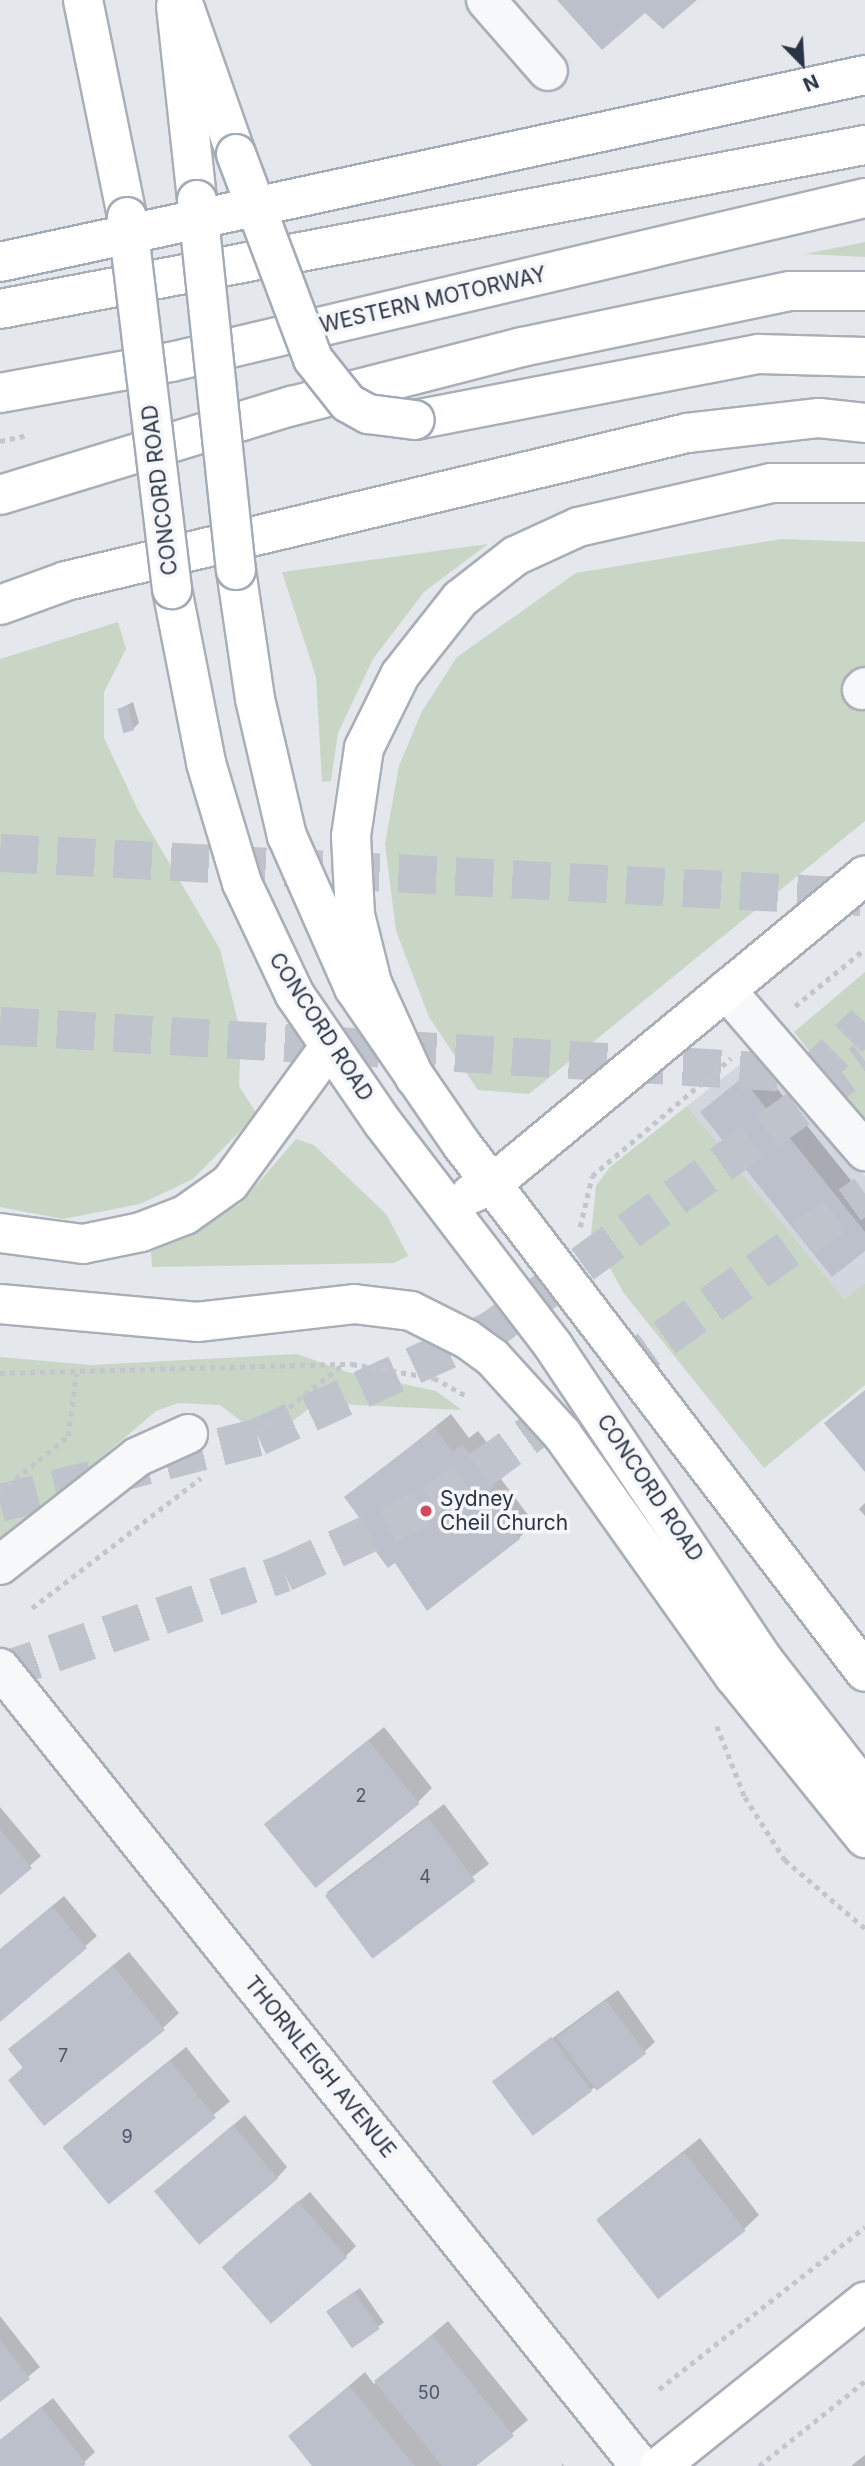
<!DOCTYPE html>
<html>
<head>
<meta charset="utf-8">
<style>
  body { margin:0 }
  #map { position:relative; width:865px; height:2466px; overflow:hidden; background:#e4e7ec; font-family:Inter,sans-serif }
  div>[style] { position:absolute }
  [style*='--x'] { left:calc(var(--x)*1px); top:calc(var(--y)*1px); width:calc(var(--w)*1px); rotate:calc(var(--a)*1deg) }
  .built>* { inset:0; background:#d2d6de }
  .green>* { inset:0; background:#c9d6c5 }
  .shadow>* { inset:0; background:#0003; transform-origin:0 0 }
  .building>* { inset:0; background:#bbc0ca; transform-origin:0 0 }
  .highway-tunnel>* { height:38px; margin-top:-19px; transform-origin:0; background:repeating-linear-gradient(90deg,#bfc3cb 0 38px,transparent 0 57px) }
  .path>* { height:4.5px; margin-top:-2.25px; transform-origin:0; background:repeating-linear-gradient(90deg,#c2c5cb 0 5px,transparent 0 10px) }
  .roads { filter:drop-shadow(2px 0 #a9aeb7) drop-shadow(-2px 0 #a9aeb7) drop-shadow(0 2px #a9aeb7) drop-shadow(0 -2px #a9aeb7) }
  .minor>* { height:38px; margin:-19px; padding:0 19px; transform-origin:19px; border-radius:19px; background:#f7f8fa }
  .major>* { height:38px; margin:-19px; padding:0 19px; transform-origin:19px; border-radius:19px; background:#fff }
  .highway>* { height:38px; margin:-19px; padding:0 19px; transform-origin:19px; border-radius:19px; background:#fff }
  .bridges { filter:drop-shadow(2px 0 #a3abb8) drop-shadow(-2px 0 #a3abb8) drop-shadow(0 2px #a3abb8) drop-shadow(0 -2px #a3abb8) }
  .major-bridge>* { height:38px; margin:-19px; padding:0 19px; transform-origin:19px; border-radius:19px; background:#fff }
  .highway-bridge>* { height:38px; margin:-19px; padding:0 19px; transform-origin:19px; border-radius:19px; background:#fff }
  .dots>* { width:19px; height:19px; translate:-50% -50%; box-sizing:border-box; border:4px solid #f4f6f9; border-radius:50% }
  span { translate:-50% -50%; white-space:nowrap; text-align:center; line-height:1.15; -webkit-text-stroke:7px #f4f6f9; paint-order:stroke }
  .number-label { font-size:18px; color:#4f5766 }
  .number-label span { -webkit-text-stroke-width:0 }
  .street-label { font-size:21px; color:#2b3445 }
  .poi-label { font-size:21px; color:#2b3445 }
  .left { translate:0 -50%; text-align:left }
  .north { position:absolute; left:767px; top:28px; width:70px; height:70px; -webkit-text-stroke:5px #f4f6f9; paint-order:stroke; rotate:156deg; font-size:19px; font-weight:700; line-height:28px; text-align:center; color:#2b3445 }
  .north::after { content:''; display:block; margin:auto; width:24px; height:32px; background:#2b3445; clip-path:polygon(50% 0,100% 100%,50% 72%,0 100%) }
</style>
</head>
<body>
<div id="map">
  <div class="built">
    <i style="clip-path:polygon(756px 1052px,865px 1176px,865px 1283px,844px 1299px,687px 1106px)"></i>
  </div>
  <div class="green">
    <i style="clip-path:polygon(865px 242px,865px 257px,805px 254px)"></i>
    <i style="clip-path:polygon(781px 539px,865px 542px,865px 821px,529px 1094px,478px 1090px,429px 1017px,396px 931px,385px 844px,399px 766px,422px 711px,457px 657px,576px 573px)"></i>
    <i style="clip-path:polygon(488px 544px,424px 592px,373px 659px,338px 733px,331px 781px,322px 782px,316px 677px,282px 572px)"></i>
    <i style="clip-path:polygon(118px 622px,126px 649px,104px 692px,104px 738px,138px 810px,220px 949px,241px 1034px,239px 1086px,257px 1114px,193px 1179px,140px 1204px,63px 1219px,0 1207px,0 659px)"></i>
    <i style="clip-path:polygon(865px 972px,865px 1121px,794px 1032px)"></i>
    <i style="clip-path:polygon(687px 1106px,844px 1299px,865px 1283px,865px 1385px,764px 1468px,623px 1292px,591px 1233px,596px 1186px,610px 1167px)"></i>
    <i style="clip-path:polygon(296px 1139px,314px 1145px,387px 1215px,408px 1256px,394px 1263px,152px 1267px,151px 1252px,240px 1204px)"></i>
    <i style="clip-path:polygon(297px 1354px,347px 1372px,436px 1391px,462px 1410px,316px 1403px,267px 1441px,220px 1405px,178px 1403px,156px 1411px,0 1544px,0 1357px,91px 1365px)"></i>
  </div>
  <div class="shadow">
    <i style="clip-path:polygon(133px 702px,139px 723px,133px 729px,119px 709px)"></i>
    <i style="clip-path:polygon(758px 1065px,865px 1198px,865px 1249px,703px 1112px)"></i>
    <i style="clip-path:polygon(451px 1414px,469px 1438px,478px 1431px,509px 1471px,501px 1479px,534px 1523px,519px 1538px,395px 1561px,347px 1497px)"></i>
    <i style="clip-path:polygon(865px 1503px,865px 1516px,859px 1509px)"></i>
    <i style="clip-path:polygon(384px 1727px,432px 1788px,417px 1803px,266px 1824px)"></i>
    <i style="left:444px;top:1804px;width:75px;height:147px;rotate:53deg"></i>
    <i style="clip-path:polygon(0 1807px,41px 1856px,0 1892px)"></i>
    <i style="clip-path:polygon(64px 1896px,97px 1936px,0 2020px,0 1950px)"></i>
    <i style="clip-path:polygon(129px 1952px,179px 2013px,163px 2028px,10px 2081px,24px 2066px,11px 2049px)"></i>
    <i style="clip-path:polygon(618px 1990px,655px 2042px,644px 2052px,591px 2090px,494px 2081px)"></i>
    <i style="left:186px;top:2047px;width:70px;height:158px;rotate:51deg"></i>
    <i style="clip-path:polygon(245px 2115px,287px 2167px,277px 2178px,167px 2181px)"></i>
    <i style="clip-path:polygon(700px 2138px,759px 2215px,743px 2230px,597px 2219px)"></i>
    <i style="clip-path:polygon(310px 2192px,356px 2246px,345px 2257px,234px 2256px)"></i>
    <i style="left:360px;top:2288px;width:42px;height:39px;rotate:55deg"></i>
    <i style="clip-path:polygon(0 2316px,40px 2367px,0 2400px)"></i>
    <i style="clip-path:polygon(448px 2321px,528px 2420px,473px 2466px,314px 2466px,290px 2437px,365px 2372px,374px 2384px)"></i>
    <i style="clip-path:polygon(53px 2398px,95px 2452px,80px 2466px,0 2466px,0 2440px)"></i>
    <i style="clip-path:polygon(865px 2455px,865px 2466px,851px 2466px)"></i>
  </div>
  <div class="building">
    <i style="clip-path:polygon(557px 0,697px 0,663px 29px,645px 13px,602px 50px)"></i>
    <i style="left:128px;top:706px;width:25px;height:11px;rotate:76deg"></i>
    <i style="clip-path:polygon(742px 1078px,865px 1232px,865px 1251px,832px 1277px,700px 1112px)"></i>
    <i style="clip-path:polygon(865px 1390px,865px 1472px,824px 1423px)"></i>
    <i style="clip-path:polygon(435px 1428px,453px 1452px,462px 1444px,495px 1487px,485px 1494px,520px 1539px,427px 1611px,395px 1563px,388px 1568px,359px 1529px,364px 1524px,344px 1497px)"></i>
    <i style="left:368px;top:1740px;width:82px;height:134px;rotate:51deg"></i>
    <i style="left:428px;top:1818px;width:79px;height:129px;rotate:53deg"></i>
    <i style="clip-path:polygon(0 1830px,32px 1868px,0 1895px)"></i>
    <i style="clip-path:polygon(52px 1906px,87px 1948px,0 2022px,0 1949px)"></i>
    <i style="clip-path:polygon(113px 1966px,165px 2030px,44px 2126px,8px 2080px,23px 2068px,8px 2049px)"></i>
    <i style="left:606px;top:2000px;width:67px;height:62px;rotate:53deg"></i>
    <i style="left:551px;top:2037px;width:68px;height:74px;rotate:53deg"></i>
    <i style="left:170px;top:2061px;width:73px;height:138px;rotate:51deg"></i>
    <i style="left:233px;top:2125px;width:70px;height:103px;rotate:50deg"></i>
    <i style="left:684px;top:2152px;width:100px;height:111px;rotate:52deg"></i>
    <i style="left:298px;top:2201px;width:75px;height:101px;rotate:49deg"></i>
    <i style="left:354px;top:2292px;width:45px;height:34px;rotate:55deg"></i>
    <i style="clip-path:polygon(432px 2335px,514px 2436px,476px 2466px,442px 2466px,374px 2381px)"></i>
    <i style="clip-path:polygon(0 2340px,30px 2379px,0 2402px)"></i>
    <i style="clip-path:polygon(349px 2386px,415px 2466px,312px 2466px,288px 2436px)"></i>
    <i style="clip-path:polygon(41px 2407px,86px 2464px,83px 2466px,0 2466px,0 2440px)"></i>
  </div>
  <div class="highway-tunnel">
    <i style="--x:0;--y:853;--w:862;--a:2.93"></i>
    <i style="--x:0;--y:1026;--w:825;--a:3.4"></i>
    <i style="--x:808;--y:1079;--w:80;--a:-44.5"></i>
    <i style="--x:0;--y:1503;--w:266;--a:-14.3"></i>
    <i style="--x:258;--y:1437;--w:255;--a:-24.6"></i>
    <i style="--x:490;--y:1331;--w:462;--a:-35.8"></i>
    <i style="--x:0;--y:1672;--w:301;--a:-19.2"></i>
    <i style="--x:284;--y:1573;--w:164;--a:-24.8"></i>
    <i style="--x:433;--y:1504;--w:532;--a:-35.66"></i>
  </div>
  <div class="path">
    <i style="--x:0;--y:441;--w:29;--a:-12"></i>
    <i style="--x:795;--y:1006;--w:90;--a:-39.2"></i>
    <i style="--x:580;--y:1227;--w:52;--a:-76.8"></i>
    <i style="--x:592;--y:1176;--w:182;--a:-40.3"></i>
    <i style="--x:0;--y:1373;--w:352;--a:-1.5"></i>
    <i style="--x:352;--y:1364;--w:83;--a:9.7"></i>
    <i style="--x:434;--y:1378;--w:35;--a:29"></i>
    <i style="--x:258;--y:1432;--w:107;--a:-38.6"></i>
    <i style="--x:0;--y:1492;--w:88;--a:-39.5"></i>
    <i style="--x:68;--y:1436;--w:62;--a:-82.5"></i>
    <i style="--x:32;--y:1608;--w:213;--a:-37.6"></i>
    <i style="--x:717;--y:1726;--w:76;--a:68.5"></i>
    <i style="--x:745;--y:1797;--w:75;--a:57.6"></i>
    <i style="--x:785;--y:1860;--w:105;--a:40.4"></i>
    <i style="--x:659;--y:2389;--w:262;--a:-38.2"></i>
    <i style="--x:562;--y:2466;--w:2;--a:-27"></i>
    <i style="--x:759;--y:2466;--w:136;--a:-38.7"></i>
  </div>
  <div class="roads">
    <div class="minor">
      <i style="--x:486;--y:0;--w:94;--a:48.9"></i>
      <i style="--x:862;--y:690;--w:4;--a:-45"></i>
      <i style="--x:726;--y:990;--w:213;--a:49.2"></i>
      <i style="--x:0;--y:1565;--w:174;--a:-38.2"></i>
      <i style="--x:137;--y:1457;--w:56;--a:-24.3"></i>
      <i style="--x:0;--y:1668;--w:1023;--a:51.27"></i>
    </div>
    <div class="major">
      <i style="--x:83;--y:0;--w:221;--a:78.5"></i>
      <i style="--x:176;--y:6;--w:195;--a:83.8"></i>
      <i style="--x:236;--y:570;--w:130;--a:81.6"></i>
      <i style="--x:255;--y:699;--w:141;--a:76.9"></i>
      <i style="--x:287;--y:836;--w:166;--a:66.2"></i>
      <i style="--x:354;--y:988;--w:191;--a:55.5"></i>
      <i style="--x:462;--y:1145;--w:663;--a:52.59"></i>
      <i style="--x:172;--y:589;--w:177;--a:78.9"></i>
      <i style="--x:206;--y:763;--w:125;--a:73.3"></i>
      <i style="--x:242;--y:883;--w:124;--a:64.7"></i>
      <i style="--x:295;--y:995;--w:155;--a:55.5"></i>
      <i style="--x:383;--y:1123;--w:282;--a:52.6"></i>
      <i style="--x:554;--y:1347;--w:379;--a:56.2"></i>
      <i style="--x:765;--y:1662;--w:162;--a:52"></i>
      <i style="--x:471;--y:1194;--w:23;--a:-25"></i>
      <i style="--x:492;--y:1184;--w:484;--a:-39.6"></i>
      <i style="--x:660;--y:2466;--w:263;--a:-38.7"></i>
    </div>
    <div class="highway">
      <i style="--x:182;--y:0;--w:163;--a:70.7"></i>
      <i style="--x:0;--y:309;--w:880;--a:-10.74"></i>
      <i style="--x:0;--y:393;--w:174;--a:-10.3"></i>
      <i style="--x:171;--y:362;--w:713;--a:-13.3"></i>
      <i style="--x:415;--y:420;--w:350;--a:-10.9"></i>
      <i style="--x:759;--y:354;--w:106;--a:1.6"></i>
      <i style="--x:0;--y:495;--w:305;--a:-17"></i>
      <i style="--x:292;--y:406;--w:237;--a:-14.4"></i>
      <i style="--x:522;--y:347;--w:274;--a:-11.8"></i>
      <i style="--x:790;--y:291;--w:75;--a:0"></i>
      <i style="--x:0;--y:605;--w:70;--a:-20"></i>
      <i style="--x:66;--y:581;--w:638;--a:-13.4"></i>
      <i style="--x:687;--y:433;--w:133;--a:-6.5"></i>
      <i style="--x:819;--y:418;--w:46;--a:6.2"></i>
      <i style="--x:415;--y:1078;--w:104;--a:-114.4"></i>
      <i style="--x:372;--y:983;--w:70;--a:-104"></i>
      <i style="--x:355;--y:915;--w:79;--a:-92.9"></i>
      <i style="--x:351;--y:836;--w:89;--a:-81.6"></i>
      <i style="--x:364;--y:748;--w:81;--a:-63.7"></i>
      <i style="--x:400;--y:675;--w:97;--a:-51.7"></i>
      <i style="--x:460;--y:599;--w:70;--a:-38"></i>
      <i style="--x:515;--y:556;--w:69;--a:-24.7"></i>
      <i style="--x:578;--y:527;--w:198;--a:-12.8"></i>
      <i style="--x:771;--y:483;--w:94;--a:0"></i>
      <i style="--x:0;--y:1233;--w:84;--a:7.5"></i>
      <i style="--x:83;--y:1244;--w:59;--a:-11.7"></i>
      <i style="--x:141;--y:1232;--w:47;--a:-21.1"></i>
      <i style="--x:185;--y:1215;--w:55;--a:-35.4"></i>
      <i style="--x:230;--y:1183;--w:168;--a:-53.9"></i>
      <i style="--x:0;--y:1304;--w:198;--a:5.2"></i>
      <i style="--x:197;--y:1322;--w:158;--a:-6.5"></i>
      <i style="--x:354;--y:1304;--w:57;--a:7"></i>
      <i style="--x:411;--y:1311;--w:63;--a:26.6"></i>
      <i style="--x:467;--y:1339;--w:32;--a:36"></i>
      <i style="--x:493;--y:1358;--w:103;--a:47.8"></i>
      <i style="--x:562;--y:1434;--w:298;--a:54.6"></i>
      <i style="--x:735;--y:1677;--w:207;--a:51.1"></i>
    </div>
  </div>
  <div class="bridges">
    <div class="major-bridge">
      <i style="--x:197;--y:200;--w:372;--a:84"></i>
      <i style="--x:127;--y:217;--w:375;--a:83.1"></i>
    </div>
    <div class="highway-bridge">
      <i style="--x:236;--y:154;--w:219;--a:69.4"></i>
      <i style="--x:313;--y:359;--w:56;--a:51.5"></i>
      <i style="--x:348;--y:403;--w:23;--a:29"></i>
      <i style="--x:368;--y:414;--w:47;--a:7.3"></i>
      <i style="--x:0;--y:262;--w:885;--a:-12.2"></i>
    </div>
  </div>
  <div class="dots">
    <i style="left:426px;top:1511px;background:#d1495b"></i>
  </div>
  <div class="number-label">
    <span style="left:361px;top:1796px">2</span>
    <span style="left:425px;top:1877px">4</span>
    <span style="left:63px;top:2056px">7</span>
    <span style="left:127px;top:2137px">9</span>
    <span style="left:429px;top:2393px">50</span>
  </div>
  <div class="street-label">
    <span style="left:433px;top:300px;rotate:-13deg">WESTERN MOTORWAY</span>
    <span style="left:160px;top:490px;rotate:-97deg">CONCORD ROAD</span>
    <span style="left:321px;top:1027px;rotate:57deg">CONCORD ROAD</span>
    <span style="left:650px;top:1488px;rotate:56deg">CONCORD ROAD</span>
    <span style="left:320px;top:2067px;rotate:51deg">THORNLEIGH AVENUE</span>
  </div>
  <div class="poi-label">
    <span class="left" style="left:440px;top:1511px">Sydney<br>Cheil Church</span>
  </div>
  <div class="north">N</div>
</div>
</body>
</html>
